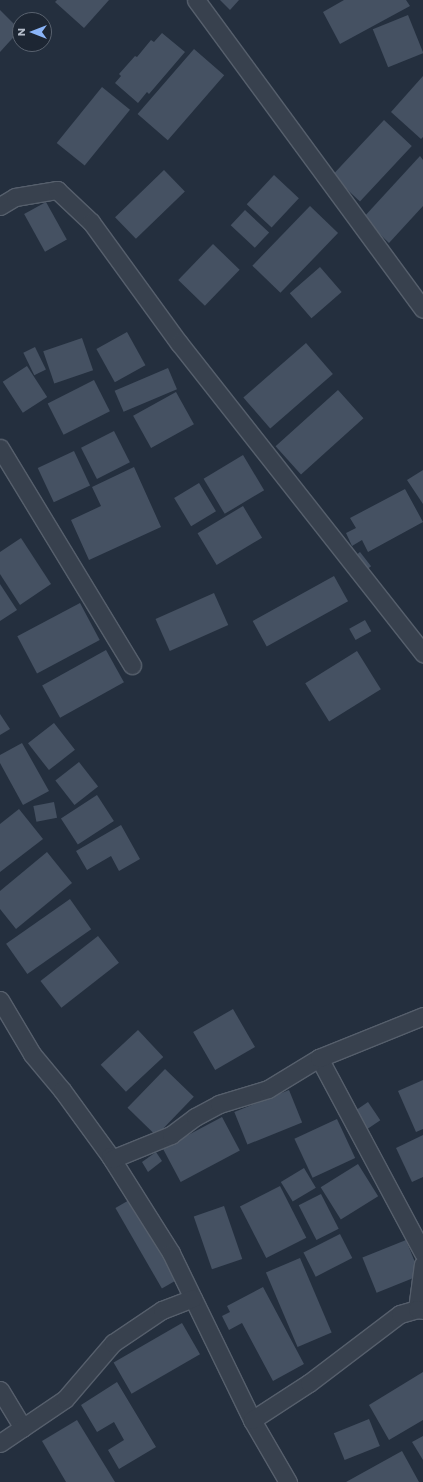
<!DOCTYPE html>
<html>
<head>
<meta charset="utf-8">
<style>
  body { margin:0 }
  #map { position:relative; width:423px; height:1482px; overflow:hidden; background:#242f3e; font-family:Poppins,sans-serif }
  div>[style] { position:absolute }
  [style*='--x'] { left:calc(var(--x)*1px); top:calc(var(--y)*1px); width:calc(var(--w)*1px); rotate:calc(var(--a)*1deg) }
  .building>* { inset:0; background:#455162; transform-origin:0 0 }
  .roads { filter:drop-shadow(1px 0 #565f6c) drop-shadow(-1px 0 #565f6c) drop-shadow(0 1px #565f6c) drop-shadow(0 -1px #565f6c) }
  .street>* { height:17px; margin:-8.5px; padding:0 8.5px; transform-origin:8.5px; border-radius:8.5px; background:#38414e }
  span { translate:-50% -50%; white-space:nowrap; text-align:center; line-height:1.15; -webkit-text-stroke:3.5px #1d2633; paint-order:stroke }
  .north { position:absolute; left:12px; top:12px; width:40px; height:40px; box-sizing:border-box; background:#1d2633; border:1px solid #59626f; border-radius:50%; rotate:270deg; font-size:11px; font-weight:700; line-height:16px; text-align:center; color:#b4bcc9 }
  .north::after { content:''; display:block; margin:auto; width:14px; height:18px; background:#8ab4f8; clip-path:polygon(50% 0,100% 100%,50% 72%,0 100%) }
</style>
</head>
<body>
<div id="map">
  <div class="building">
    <i style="clip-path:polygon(57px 0,109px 0,84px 28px,55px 2px)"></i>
    <i style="clip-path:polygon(220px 0,239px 0,230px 10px)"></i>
    <i style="clip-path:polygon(344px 0,406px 0,410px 6px,340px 44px,323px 12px)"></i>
    <i style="clip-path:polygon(0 10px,20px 30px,0 52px)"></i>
    <i style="left:408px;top:15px;width:41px;height:38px;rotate:68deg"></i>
    <i style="clip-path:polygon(162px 33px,185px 52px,149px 94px,147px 92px,138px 103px,115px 83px,121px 76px,119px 74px,135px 56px,137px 57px,151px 40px,154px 42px)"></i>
    <i style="left:194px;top:49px;width:40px;height:86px;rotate:41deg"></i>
    <i style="clip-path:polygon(423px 76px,423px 137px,421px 139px,391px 112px)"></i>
    <i style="left:102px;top:87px;width:36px;height:72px;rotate:39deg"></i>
    <i style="left:384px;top:120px;width:38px;height:76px;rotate:43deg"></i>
    <i style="clip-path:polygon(420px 156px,423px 160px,423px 206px,389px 243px,363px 218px)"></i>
    <i style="left:164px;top:170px;width:30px;height:68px;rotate:46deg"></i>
    <i style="left:274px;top:175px;width:34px;height:40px;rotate:43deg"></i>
    <i style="left:46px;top:202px;width:43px;height:25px;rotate:61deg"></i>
    <i style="left:310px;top:206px;width:39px;height:83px;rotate:44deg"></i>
    <i style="left:245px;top:210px;width:33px;height:21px;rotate:43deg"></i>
    <i style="left:213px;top:244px;width:37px;height:50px;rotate:44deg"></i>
    <i style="left:320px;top:267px;width:33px;height:40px;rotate:49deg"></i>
    <i style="left:127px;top:332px;width:38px;height:35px;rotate:61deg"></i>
    <i style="left:82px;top:338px;width:34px;height:41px;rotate:71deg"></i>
    <i style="left:306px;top:343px;width:41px;height:83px;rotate:49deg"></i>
    <i style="left:35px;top:347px;width:25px;height:13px;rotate:64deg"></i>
    <i style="left:27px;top:366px;width:37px;height:29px;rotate:57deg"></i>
    <i style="left:168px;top:368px;width:23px;height:58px;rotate:67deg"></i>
    <i style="left:94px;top:380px;width:35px;height:52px;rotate:63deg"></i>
    <i style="left:338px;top:390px;width:38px;height:84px;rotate:48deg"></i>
    <i style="left:176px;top:392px;width:37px;height:49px;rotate:61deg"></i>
    <i style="left:114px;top:431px;width:35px;height:37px;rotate:63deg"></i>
    <i style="left:74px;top:451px;width:38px;height:40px;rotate:65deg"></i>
    <i style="left:243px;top:455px;width:41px;height:46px;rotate:59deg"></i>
    <i style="clip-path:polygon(134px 467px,161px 527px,89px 560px,71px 520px,101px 506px,92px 487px)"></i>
    <i style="clip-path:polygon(423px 470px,423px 504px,407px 480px)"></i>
    <i style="left:199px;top:483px;width:33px;height:29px;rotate:59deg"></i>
    <i style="clip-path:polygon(405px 489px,423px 522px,368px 552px,362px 540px,352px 546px,346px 533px,356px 528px,350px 518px)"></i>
    <i style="left:243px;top:506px;width:37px;height:53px;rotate:59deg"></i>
    <i style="clip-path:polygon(21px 538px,51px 584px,20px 605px,0 574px,0 552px)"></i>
    <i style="left:360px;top:552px;width:18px;height:13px;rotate:52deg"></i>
    <i style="left:334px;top:576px;width:29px;height:93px;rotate:61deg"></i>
    <i style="clip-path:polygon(0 584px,17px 610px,0 621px)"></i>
    <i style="left:214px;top:593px;width:35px;height:64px;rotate:66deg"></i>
    <i style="left:80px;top:603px;width:42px;height:71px;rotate:62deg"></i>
    <i style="left:365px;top:620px;width:13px;height:18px;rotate:61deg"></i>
    <i style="left:106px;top:650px;width:37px;height:73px;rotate:61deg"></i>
    <i style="left:357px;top:651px;width:45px;height:61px;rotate:58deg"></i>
    <i style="clip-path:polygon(0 714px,10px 729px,0 735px)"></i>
    <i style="left:54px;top:723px;width:34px;height:33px;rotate:52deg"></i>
    <i style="clip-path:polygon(22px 743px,49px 791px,23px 805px,0 763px,0 755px)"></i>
    <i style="left:79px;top:762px;width:31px;height:30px;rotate:52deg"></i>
    <i style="left:97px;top:795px;width:31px;height:43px;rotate:57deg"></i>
    <i style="left:54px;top:802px;width:16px;height:21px;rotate:79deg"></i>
    <i style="clip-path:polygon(19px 809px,43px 839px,0 872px,0 824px)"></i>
    <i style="clip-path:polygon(121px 825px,140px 859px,119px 871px,111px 856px,87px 870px,76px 851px)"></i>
    <i style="clip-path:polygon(47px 852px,72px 883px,16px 929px,0 909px,0 891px)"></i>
    <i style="left:70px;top:899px;width:37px;height:78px;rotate:55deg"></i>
    <i style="left:98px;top:936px;width:34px;height:73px;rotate:52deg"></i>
    <i style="left:233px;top:1009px;width:44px;height:46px;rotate:60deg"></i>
    <i style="left:138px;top:1030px;width:37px;height:51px;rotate:47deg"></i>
    <i style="left:165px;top:1069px;width:40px;height:54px;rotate:44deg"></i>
    <i style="clip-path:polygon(423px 1080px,423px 1129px,416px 1132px,398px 1091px)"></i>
    <i style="left:289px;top:1090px;width:35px;height:59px;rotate:68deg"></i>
    <i style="left:368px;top:1102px;width:22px;height:16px;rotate:56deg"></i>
    <i style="left:222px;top:1117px;width:38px;height:67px;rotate:62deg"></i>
    <i style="left:337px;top:1119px;width:43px;height:47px;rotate:65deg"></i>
    <i style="clip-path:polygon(423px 1135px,423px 1177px,412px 1182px,396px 1148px)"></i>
    <i style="clip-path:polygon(156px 1152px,162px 1161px,148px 1172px,142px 1162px)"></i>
    <i style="left:358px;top:1164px;width:38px;height:44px;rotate:58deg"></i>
    <i style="left:304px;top:1168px;width:23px;height:27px;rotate:59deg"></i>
    <i style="left:280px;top:1186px;width:58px;height:45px;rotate:63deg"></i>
    <i style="left:321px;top:1194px;width:39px;height:25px;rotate:63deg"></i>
    <i style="left:131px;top:1199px;width:93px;height:18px;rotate:60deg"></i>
    <i style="left:224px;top:1206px;width:56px;height:32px;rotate:71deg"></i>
    <i style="left:340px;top:1234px;width:27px;height:41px;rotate:63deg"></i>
    <i style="left:406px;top:1240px;width:38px;height:47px;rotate:68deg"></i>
    <i style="left:300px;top:1258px;width:81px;height:37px;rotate:67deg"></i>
    <i style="clip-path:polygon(263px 1287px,304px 1364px,273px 1381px,242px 1323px,229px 1330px,222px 1316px,230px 1312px,227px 1306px)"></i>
    <i style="left:182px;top:1323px;width:36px;height:79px;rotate:60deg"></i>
    <i style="clip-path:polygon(423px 1372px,423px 1420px,389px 1440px,369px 1405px)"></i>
    <i style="clip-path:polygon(117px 1382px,156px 1447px,119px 1469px,108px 1450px,124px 1440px,114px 1422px,97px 1432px,81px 1405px)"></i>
    <i style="left:369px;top:1419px;width:29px;height:38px;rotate:68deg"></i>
    <i style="clip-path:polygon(77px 1420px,115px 1482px,66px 1482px,42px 1441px)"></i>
    <i style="clip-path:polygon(423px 1436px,423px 1460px,412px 1442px)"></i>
    <i style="clip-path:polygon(402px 1451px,419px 1482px,346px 1482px)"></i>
  </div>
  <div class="roads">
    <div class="street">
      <i style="--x:196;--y:0;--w:383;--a:53.7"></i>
      <i style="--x:0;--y:206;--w:17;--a:-31"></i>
      <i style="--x:15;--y:197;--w:43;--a:-9.5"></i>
      <i style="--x:57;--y:190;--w:47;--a:43.3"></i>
      <i style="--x:91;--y:222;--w:150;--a:54"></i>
      <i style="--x:179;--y:343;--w:395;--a:51.8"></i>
      <i style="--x:0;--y:448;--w:254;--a:58.7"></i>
      <i style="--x:0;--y:1000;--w:63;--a:59.3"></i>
      <i style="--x:32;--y:1054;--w:47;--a:50.2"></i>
      <i style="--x:62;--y:1090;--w:82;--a:54"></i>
      <i style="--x:110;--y:1156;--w:115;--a:57.8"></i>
      <i style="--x:171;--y:1253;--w:186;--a:64.1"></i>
      <i style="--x:252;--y:1420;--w:72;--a:59.9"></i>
      <i style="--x:319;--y:1058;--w:221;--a:61.9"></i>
      <i style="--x:112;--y:1159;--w:64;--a:-22.1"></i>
      <i style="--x:171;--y:1135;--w:30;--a:-37"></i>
      <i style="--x:195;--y:1117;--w:27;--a:-28"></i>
      <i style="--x:219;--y:1104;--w:51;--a:-17"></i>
      <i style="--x:268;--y:1089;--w:60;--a:-31.3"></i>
      <i style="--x:319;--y:1058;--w:112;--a:-22"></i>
      <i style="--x:417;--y:1309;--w:45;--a:-82.4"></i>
      <i style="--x:0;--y:1390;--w:44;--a:58.8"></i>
      <i style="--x:252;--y:1420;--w:68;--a:-33"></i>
      <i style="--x:309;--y:1383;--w:114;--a:-37.2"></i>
      <i style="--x:400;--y:1314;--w:18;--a:-16"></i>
      <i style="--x:417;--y:1309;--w:6;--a:9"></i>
      <i style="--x:0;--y:1443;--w:78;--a:-34.1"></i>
      <i style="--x:65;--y:1399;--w:74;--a:-49.4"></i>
      <i style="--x:113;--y:1343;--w:59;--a:-34"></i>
      <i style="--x:162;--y:1310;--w:33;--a:-21"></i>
    </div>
  </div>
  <div class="north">N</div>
</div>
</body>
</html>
